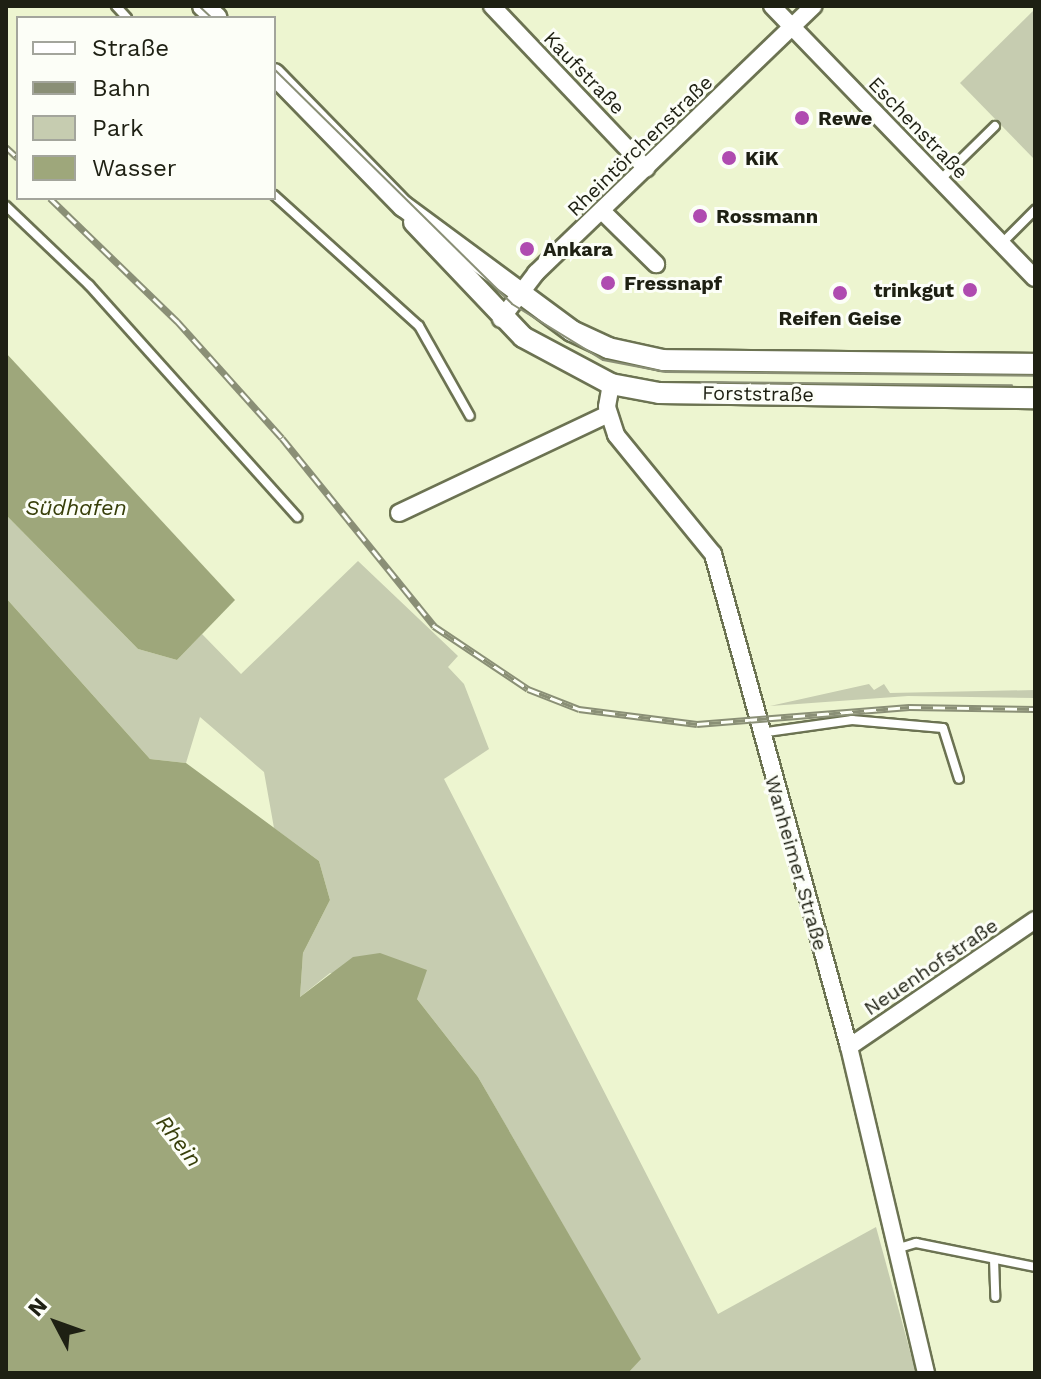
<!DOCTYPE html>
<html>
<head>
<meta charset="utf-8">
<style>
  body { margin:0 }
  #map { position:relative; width:1041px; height:1379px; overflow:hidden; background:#edf5d0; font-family:"Work Sans",sans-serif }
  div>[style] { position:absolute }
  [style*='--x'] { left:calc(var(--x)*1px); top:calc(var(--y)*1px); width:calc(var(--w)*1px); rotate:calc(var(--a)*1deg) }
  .green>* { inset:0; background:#c6ccb0 }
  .water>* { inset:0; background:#9ea77b }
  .roads { filter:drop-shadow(2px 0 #6c7352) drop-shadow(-2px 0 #6c7352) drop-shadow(0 2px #6c7352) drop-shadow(0 -2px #6c7352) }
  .service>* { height:8px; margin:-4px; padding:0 4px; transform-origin:4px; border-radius:4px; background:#fff }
  .minor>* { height:16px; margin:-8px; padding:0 8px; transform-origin:8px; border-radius:8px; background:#fff }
  .tertiary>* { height:20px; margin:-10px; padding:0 10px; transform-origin:10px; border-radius:10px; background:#fff }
  .tram>* { height:2px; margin:-1px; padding:0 1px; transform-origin:1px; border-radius:1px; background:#8a8f76 }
  .rail>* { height:7px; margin-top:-3.5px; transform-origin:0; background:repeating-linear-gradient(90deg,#fcfef7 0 12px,#8a8f76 0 24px); box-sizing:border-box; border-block:2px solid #8a8f76 }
  .dots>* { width:22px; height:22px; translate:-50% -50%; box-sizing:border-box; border:4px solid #fcfef7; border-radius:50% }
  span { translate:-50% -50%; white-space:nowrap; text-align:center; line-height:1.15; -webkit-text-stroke:6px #fcfef7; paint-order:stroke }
  .street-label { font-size:20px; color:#1e2013 }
  .poi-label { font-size:20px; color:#1e2013; font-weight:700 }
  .left { translate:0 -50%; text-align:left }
  .right { translate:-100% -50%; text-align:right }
  .water-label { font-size:22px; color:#383f0a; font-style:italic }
  .frame { position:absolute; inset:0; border:8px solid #1e2013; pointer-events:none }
  .legend { position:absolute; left:16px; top:16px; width:260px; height:184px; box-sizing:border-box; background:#fcfef7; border:2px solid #a3a59c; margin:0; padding:10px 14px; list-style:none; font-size:24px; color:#1e2013 }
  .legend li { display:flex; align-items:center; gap:16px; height:40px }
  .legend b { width:40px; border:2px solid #a3a59c }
  .north { position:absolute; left:16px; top:1283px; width:80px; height:80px; -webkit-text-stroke:6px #fcfef7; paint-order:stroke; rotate:311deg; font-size:22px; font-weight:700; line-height:32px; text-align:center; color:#1e2013 }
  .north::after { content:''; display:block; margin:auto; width:28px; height:36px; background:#1e2013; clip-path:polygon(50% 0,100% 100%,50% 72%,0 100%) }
</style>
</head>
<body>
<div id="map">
  <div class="green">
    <i style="clip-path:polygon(1035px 9px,1035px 160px,960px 83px)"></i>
    <i style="clip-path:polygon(6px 515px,138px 649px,177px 660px,202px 634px,241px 674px,358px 561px,458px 656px,448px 667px,464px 684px,489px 749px,444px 779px,718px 1314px,876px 1227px,916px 1373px,628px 1373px,640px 1359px,478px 1077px,417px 999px,330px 973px,300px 997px,303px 953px,330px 900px,319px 861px,274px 828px,264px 772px,200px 717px,186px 763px,150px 759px,6px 598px)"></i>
    <i style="clip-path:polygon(869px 684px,874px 690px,884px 684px,890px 693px,1035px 690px,1035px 698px,908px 696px,770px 706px)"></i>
  </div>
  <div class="water">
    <i style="clip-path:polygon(6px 353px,235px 600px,177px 660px,138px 649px,6px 515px)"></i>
    <i style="clip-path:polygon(6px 598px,150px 759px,186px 763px,319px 861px,330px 900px,303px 953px,300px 997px,353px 957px,380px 953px,427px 970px,417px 999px,478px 1077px,641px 1359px,628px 1373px,6px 1373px)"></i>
  </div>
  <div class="roads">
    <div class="service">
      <i style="--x:116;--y:6;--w:16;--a:47"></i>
      <i style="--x:940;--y:180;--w:77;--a:-44.5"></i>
      <i style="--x:274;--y:195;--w:195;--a:42.1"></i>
      <i style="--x:419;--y:326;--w:103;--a:60.5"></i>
      <i style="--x:6;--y:206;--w:115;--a:43.6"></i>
      <i style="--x:89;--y:285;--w:312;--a:48.1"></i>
      <i style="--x:1002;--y:243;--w:47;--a:-45"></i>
      <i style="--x:760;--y:733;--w:93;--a:-8"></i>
      <i style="--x:852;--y:720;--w:91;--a:5"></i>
      <i style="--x:943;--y:728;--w:53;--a:72.6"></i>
      <i style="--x:896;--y:1249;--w:21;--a:-17"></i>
      <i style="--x:916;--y:1243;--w:121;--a:11.4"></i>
      <i style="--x:994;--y:1259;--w:38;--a:88"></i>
    </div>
    <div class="minor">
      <i style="--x:492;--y:6;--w:224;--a:46.5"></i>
      <i style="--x:772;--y:6;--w:378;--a:46"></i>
      <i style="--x:602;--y:211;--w:76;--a:44.5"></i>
      <i style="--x:501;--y:319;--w:58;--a:-52.7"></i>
      <i style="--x:536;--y:273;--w:385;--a:-43.9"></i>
      <i style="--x:611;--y:384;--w:23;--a:100"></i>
      <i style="--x:607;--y:407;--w:29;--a:72"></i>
      <i style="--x:616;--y:435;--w:154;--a:50.8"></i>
      <i style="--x:713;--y:554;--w:511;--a:74.58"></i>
      <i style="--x:849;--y:1047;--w:335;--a:76.7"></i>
      <i style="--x:399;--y:513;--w:231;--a:-25.3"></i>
      <i style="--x:849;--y:1047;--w:225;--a:-34.3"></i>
    </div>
    <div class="tertiary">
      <i style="--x:203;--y:6;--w:18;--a:41"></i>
      <i style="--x:274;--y:74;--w:185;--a:45.7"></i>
      <i style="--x:403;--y:206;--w:210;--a:36.5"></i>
      <i style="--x:572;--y:331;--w:40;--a:25"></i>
      <i style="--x:608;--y:348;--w:56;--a:12.3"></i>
      <i style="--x:663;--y:360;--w:372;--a:0.6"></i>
      <i style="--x:414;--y:222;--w:158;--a:46.5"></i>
      <i style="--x:523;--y:337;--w:100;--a:28.1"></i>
      <i style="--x:611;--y:384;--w:49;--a:10.6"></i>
      <i style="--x:659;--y:393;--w:376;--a:0.8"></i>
    </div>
  </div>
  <div class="tram">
    <i style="--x:199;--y:6;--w:18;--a:43"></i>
    <i style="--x:274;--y:69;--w:334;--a:44.6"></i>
    <i style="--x:512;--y:304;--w:107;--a:31.6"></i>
    <i style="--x:603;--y:360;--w:64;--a:10.8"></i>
    <i style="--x:666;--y:372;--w:369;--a:0.6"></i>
    <i style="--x:701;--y:382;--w:311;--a:0.6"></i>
  </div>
  <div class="rail">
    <i style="--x:6;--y:147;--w:16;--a:43"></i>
    <i style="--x:50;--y:198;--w:177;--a:44.1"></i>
    <i style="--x:177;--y:321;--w:157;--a:48.1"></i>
    <i style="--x:282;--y:438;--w:242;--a:51"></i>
    <i style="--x:434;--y:626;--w:113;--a:33.8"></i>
    <i style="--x:528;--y:689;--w:55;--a:21.4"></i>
    <i style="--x:579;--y:709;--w:119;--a:7.2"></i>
    <i style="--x:697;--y:724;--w:213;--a:-4.6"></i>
    <i style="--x:909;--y:707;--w:126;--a:0.9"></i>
  </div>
  <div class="dots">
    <i style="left:802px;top:118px;background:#af4bb0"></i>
    <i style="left:729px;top:158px;background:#af4bb0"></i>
    <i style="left:700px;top:216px;background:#af4bb0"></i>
    <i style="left:527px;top:249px;background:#af4bb0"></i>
    <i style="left:608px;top:283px;background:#af4bb0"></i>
    <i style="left:970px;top:290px;background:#af4bb0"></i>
    <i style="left:840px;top:293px;background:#af4bb0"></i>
  </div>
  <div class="street-label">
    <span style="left:584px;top:73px;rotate:46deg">Kaufstraße</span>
    <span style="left:918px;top:128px;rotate:46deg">Eschenstraße</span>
    <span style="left:640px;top:146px;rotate:-44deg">Rheintörchenstraße</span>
    <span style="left:758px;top:394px;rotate:1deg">Forststraße</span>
    <span style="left:796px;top:863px;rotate:74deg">Wanheimer Straße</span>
    <span style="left:931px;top:967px;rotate:-34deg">Neuenhofstraße</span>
  </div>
  <div class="poi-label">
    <span class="left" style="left:818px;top:118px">Rewe</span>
    <span class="left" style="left:745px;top:158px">KiK</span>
    <span class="left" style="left:716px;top:216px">Rossmann</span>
    <span class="left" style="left:543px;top:249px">Ankara</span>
    <span class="left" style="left:624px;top:283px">Fressnapf</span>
    <span class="right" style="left:954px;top:290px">trinkgut</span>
    <span style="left:840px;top:318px">Reifen Geise</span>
  </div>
  <div class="water-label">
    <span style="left:76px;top:508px">Südhafen</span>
    <span style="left:179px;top:1141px;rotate:52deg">Rhein</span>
  </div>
  <div class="frame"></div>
  <ul class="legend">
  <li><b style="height:10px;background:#fff"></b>Straße</li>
  <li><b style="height:10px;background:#8a8f76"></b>Bahn</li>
  <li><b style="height:22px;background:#c6ccb0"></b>Park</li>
  <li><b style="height:22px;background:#9ea77b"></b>Wasser</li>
  </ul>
  <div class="north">N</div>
</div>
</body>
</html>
